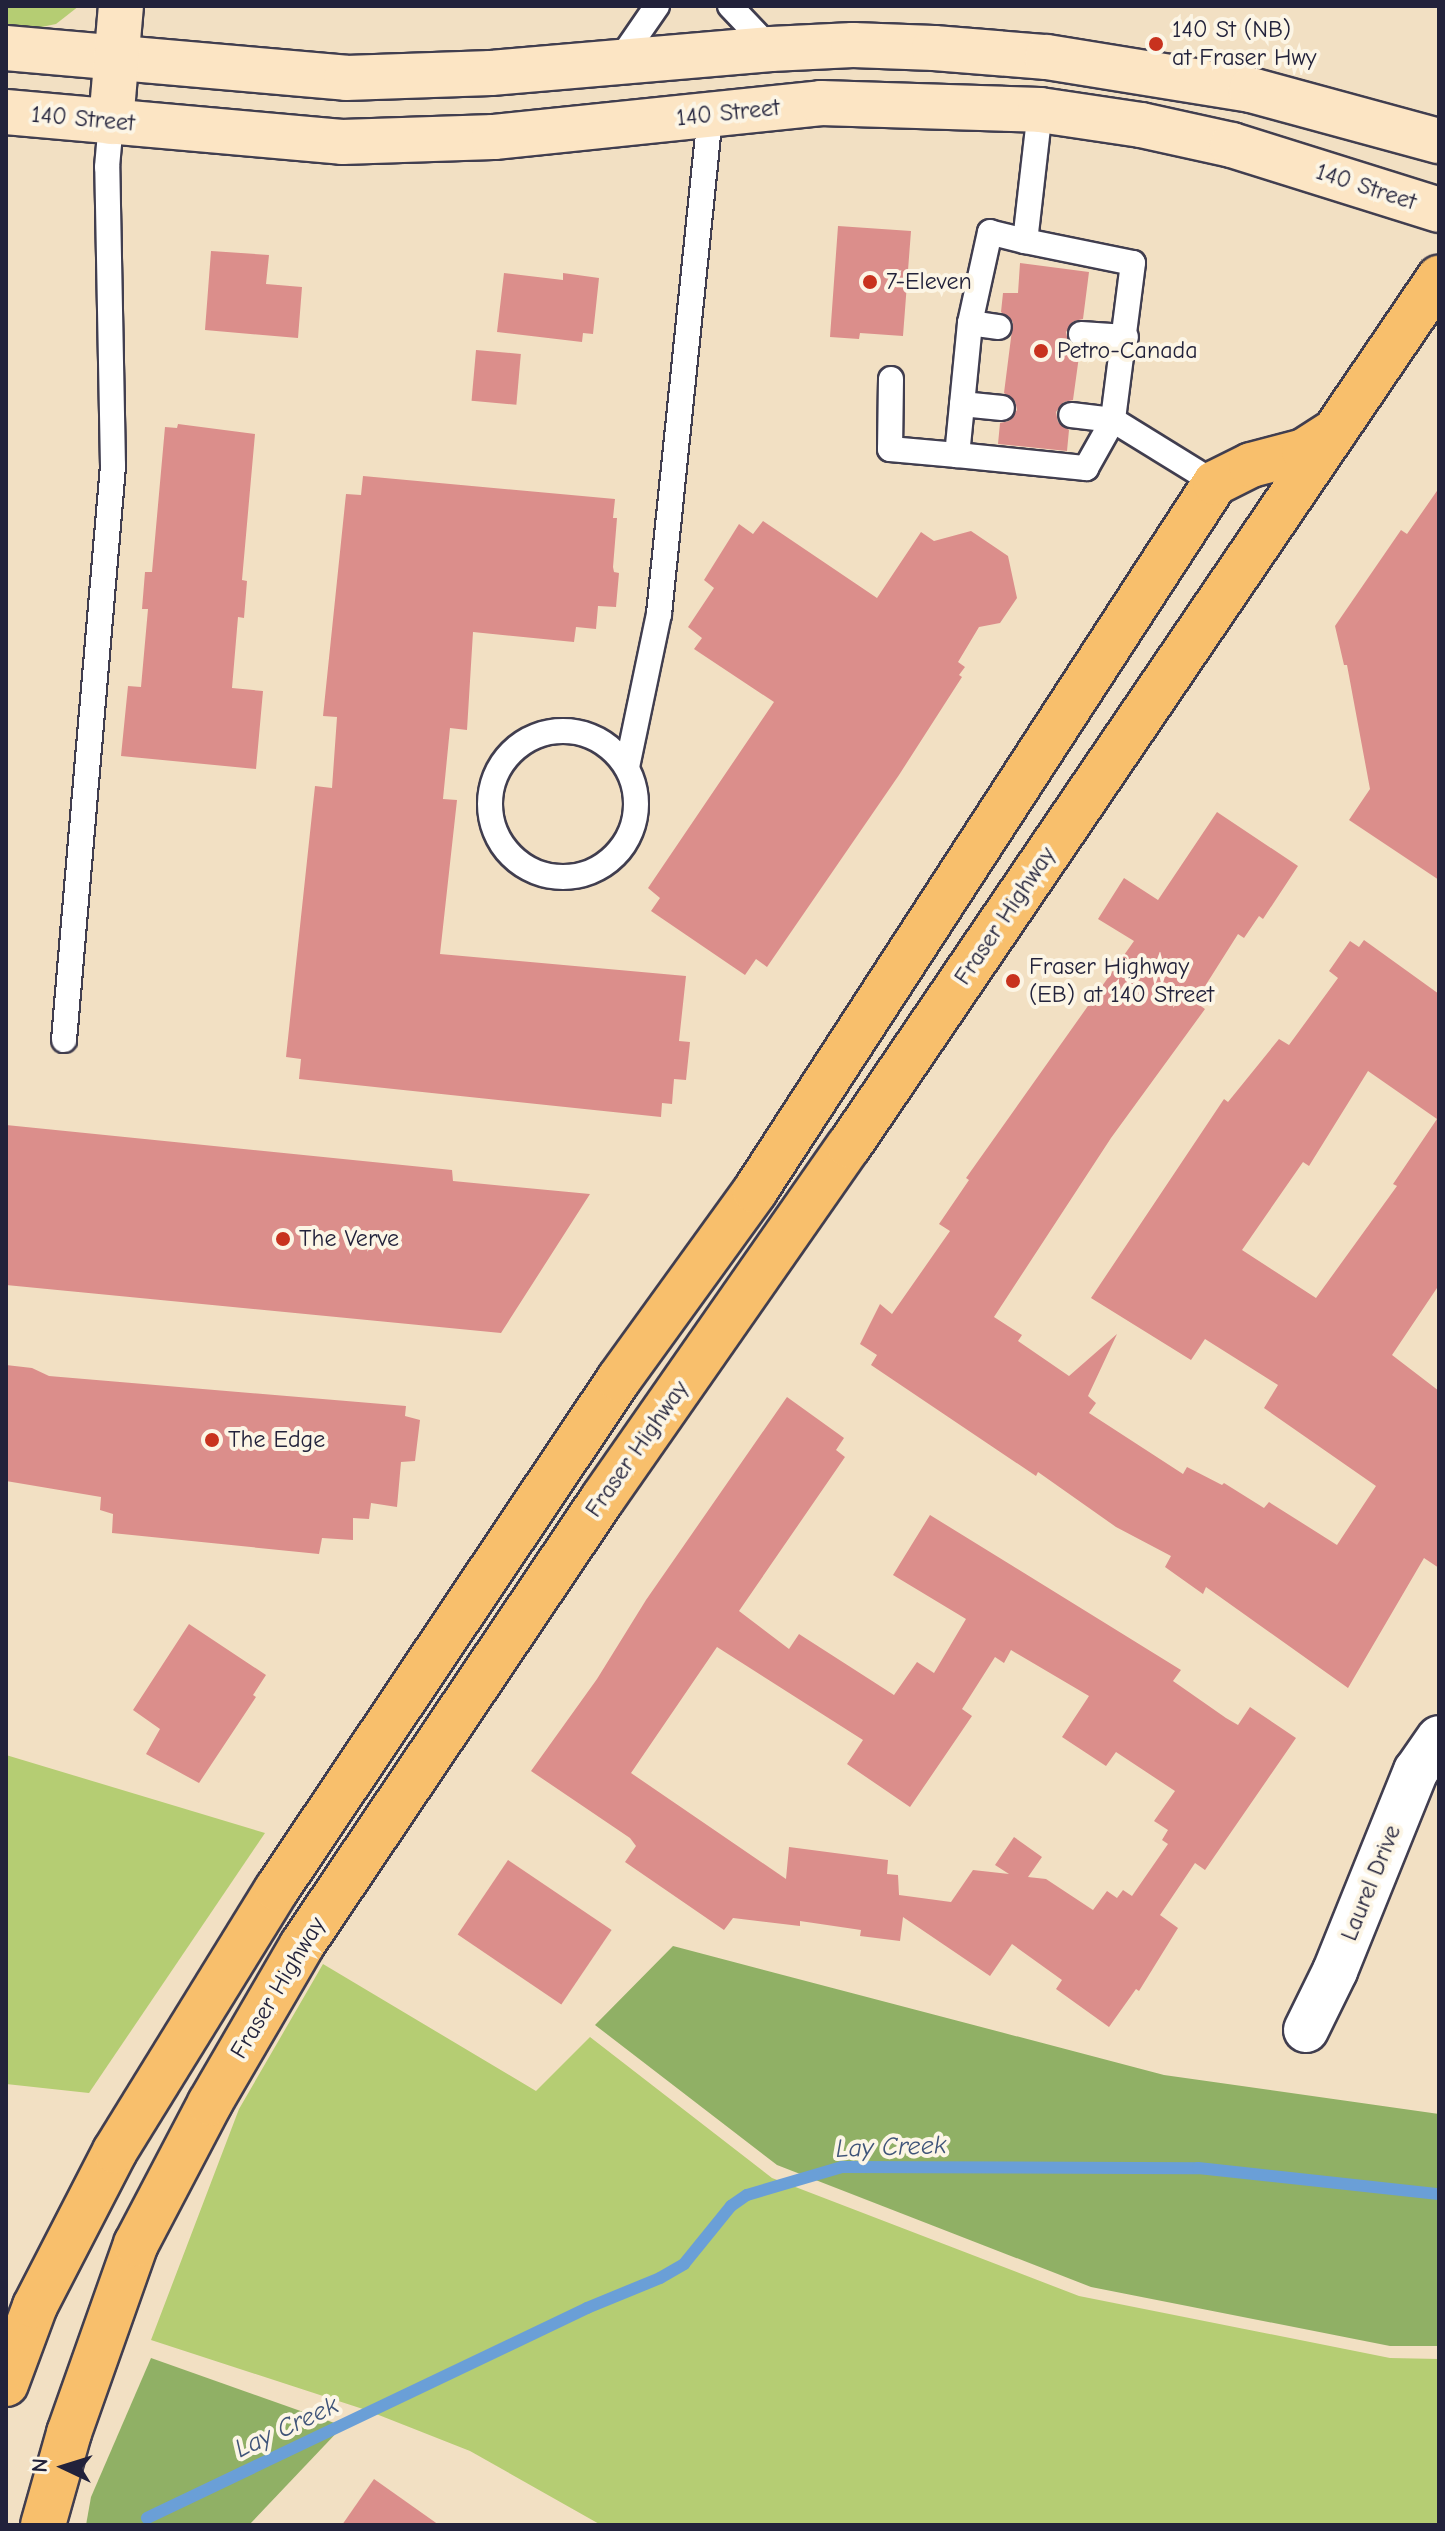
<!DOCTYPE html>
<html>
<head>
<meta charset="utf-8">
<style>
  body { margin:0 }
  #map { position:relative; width:1445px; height:2531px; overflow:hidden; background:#f2e0c3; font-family:"Comic Neue",sans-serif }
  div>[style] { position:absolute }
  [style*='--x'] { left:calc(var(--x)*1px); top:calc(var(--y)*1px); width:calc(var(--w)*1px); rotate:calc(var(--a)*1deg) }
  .green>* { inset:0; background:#b5cd73 }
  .forest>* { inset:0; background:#90b065 }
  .stream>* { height:12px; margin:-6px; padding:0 6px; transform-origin:6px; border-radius:6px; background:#6a9fd7 }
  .building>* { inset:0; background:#db8e8b; transform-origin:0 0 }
  .roads { filter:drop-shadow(2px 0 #413e4f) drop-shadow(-2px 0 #413e4f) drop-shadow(0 2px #413e4f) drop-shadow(0 -2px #413e4f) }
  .lane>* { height:24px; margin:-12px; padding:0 12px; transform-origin:12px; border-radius:12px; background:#fff }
  .lane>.ring { margin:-12px; padding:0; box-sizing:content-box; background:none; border:24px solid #fff; border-radius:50% }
  .street>* { height:44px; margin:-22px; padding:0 22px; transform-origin:22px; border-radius:22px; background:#fff }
  .secondary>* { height:44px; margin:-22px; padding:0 22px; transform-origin:22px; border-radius:22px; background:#fce5c4 }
  .primary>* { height:44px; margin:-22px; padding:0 22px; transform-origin:22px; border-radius:22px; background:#f8bf6c }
  .dots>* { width:22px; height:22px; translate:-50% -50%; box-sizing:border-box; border:4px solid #fcf5e5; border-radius:50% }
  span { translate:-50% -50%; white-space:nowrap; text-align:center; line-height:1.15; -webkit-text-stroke:8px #fcf5e5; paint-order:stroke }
  .poi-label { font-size:24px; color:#22223b }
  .left { translate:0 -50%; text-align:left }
  .street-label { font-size:24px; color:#22223b }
  .water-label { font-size:26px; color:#3f5479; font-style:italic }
  .frame { position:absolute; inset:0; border:8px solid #22223b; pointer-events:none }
  .north { position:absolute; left:24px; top:2427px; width:80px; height:80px; -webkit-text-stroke:6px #fcf5e5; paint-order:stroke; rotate:274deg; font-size:22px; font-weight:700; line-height:32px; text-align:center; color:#22223b }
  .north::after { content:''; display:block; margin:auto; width:28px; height:36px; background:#22223b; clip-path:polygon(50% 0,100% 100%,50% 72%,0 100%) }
</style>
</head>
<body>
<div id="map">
  <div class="green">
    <i style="clip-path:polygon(6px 6px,79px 6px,56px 24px,32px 29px,6px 26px)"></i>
    <i style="clip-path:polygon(6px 1755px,265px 1833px,89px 2093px,6px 2084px)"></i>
    <i style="clip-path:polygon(323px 1964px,536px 2091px,590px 2037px,772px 2178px,1079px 2296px,1390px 2358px,1439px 2359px,1439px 2525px,601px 2525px,470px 2451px,366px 2410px,151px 2340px,239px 2109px)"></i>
  </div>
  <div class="forest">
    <i style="clip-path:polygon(673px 1946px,1164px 2075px,1439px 2114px,1439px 2346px,1390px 2346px,1091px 2287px,777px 2165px,595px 2025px)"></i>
    <i style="clip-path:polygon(151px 2358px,343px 2426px,249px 2525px,86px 2525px,91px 2497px)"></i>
  </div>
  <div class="stream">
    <i style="--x:147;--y:2518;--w:488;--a:-25.5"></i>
    <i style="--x:587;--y:2308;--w:79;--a:-22.3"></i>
    <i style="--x:660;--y:2278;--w:28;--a:-30"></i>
    <i style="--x:684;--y:2264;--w:75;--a:-51"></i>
    <i style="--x:731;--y:2206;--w:19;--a:-35"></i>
    <i style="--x:747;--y:2195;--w:99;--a:-16.4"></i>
    <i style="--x:842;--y:2167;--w:356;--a:0.2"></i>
    <i style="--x:1198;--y:2168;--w:242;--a:6.2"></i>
  </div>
  <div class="building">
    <i style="clip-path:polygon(838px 226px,911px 231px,903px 336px,860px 333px,859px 339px,830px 337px)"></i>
    <i style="clip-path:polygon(211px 251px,269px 255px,266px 284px,302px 287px,298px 338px,205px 330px)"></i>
    <i style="clip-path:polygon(1020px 263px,1089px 272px,1083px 319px,1074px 321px,1066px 332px,1068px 341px,1080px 349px,1073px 400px,1064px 402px,1056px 412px,1058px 422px,1069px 430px,1067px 451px,998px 444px,1000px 423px,1009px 421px,1017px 410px,1015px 401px,1004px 393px,1013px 322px,1001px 312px,1003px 293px,1018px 293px)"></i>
    <i style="clip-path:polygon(504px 273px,563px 280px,563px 273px,599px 278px,593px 334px,583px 333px,582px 342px,497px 332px)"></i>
    <i style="left:476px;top:350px;width:45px;height:51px;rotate:5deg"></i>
    <i style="clip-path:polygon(178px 424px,255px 434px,242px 580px,247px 581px,244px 618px,238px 617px,232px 688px,263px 691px,256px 769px,121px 756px,128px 686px,141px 687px,148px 609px,142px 609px,145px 572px,152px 572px,165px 427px,177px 428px)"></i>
    <i style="clip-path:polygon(363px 476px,615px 499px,613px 518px,617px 518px,613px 567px,614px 572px,619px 573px,616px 607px,598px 606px,596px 629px,576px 627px,574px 642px,473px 632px,467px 730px,450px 728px,443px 799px,457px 800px,440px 954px,686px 976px,679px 1041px,690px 1042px,686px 1080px,674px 1079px,672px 1104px,662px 1103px,661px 1117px,299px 1079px,301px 1059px,286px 1057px,315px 786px,332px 788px,337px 717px,323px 716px,346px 494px,361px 495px)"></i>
    <i style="clip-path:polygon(1439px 488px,1439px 880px,1349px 820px,1370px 789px,1347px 665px,1344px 665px,1335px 626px,1401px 530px,1407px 534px)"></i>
    <i style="clip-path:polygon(763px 521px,877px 598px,921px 532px,934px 541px,971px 531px,1008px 556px,1017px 598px,1000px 623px,979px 627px,958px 662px,965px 667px,959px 675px,962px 677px,899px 775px,767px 967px,756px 959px,745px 975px,651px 911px,660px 898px,648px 888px,774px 702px,694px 649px,702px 638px,688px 627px,714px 588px,704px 580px,739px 524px,753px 534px)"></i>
    <i style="clip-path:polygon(evenodd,1217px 812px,1298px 866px,1263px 919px,1259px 916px,1244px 938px,1238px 934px,1195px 1002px,1205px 1009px,1111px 1138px,994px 1317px,1022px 1335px,1018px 1341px,1069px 1376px,1117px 1334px,1088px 1396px,1096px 1403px,1089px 1413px,1183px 1474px,1187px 1467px,1222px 1485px,1224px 1483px,1264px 1508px,1269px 1502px,1337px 1545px,1376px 1486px,1264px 1408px,1278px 1385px,1205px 1339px,1191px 1360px,1091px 1298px,1224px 1099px,1228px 1102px,1279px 1039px,1289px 1045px,1338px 978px,1329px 971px,1350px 941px,1359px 947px,1364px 940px,1439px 994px,1439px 1285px,1392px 1355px,1439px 1391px,1439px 1568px,1424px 1558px,1348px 1688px,1206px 1587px,1203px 1594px,1165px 1567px,1171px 1556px,1116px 1527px,1038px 1472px,1036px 1476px,871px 1365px,877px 1355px,860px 1344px,880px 1304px,892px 1314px,950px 1231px,939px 1224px,969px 1180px,966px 1178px,1134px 941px,1098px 919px,1124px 878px,1158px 900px,1217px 812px,1368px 1071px,1437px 1119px,1393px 1184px,1397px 1186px,1316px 1298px,1242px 1250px,1303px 1162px,1309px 1166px,1368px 1071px)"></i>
    <i style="clip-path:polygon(6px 1125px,452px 1170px,453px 1181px,590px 1194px,501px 1333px,6px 1285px)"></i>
    <i style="clip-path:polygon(6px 1365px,32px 1368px,49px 1376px,406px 1406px,405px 1416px,420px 1420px,415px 1461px,401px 1462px,397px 1507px,371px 1503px,369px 1519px,353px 1518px,353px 1540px,322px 1538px,319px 1554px,112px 1533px,113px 1514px,100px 1510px,101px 1497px,6px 1481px)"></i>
    <i style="clip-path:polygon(evenodd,787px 1397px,844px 1438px,836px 1450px,845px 1457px,739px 1611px,789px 1649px,799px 1634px,894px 1695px,917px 1662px,934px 1673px,966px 1619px,893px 1575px,930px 1515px,1181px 1670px,1173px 1681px,1226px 1718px,1238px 1725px,1250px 1707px,1296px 1738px,1205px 1870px,1195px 1863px,1160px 1915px,1178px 1928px,1139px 1991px,1136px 1989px,1109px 2027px,1056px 1989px,1062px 1980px,1012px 1944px,990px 1976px,903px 1917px,900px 1941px,860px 1936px,861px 1930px,800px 1921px,800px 1926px,733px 1918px,724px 1930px,625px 1862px,636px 1846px,630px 1838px,531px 1771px,597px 1679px,646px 1600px,787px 1397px,717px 1647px,863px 1740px,847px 1764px,910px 1807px,972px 1716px,962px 1709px,995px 1657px,1004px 1663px,1011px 1650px,1089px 1696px,1062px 1737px,1106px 1766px,1116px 1752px,1175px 1791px,1154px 1821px,1168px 1830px,1162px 1840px,1168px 1844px,1132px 1896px,1123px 1890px,1117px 1898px,1107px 1891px,1093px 1910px,1046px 1879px,1028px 1877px,1042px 1857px,1014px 1837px,995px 1865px,1009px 1874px,973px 1870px,951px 1902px,899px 1895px,898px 1875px,887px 1874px,888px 1860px,789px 1847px,786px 1879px,631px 1773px,717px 1647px)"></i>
    <i style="clip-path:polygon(189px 1624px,266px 1675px,253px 1695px,256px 1697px,199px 1783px,146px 1754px,160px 1729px,133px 1710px)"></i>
    <i style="left:508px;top:1860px;width:125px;height:90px;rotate:34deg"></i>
    <i style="clip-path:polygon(374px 2479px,439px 2525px,342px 2525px)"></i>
  </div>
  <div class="roads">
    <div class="lane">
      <i style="--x:730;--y:6;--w:59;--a:46.4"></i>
      <i style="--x:619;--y:61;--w:67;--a:-55.4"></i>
      <i style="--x:1040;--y:110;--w:132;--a:96.5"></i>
      <i style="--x:1025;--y:241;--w:110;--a:11.5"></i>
      <i style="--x:1133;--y:263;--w:158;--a:97.3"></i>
      <i style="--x:1113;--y:420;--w:120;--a:31.7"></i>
      <i style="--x:1025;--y:241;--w:36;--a:-166"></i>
      <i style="--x:990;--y:232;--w:93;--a:102.4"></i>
      <i style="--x:970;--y:323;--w:133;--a:95.6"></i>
      <i style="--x:957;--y:455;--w:130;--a:5.8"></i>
      <i style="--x:1086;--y:468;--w:55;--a:-60.6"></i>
      <i style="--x:1113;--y:420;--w:42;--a:-173.2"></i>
      <i style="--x:970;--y:323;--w:29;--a:8"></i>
      <i style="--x:1081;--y:334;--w:45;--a:3.8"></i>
      <i style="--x:891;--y:379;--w:70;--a:90.8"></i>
      <i style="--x:890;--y:449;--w:67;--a:5.1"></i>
      <i style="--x:962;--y:404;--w:40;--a:5.7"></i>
      <i class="ring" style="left:490px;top:731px;width:122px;height:122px"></i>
      <i style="--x:627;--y:767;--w:156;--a:-78.2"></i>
      <i style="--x:659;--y:614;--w:502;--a:-84.16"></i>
      <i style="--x:64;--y:1040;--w:576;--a:-85.12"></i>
      <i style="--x:113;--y:466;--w:299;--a:-91.1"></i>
      <i style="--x:107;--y:167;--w:45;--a:-84.9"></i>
    </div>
    <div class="street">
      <i style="--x:1306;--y:2030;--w:66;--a:-63.8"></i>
      <i style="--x:1335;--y:1971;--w:216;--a:-68"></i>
      <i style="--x:1416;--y:1771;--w:40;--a:-55.1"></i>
    </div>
    <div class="secondary">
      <i style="--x:6;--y:48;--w:341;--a:5"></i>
      <i style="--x:346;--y:78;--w:145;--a:-2"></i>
      <i style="--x:491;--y:73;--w:281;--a:-4.9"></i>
      <i style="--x:771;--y:49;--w:82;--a:-2.8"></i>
      <i style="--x:853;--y:45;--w:81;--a:2.1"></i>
      <i style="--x:934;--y:48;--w:113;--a:4.6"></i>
      <i style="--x:1047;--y:57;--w:207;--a:9.2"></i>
      <i style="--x:1251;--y:90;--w:195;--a:15.2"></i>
      <i style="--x:6;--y:112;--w:337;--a:5.1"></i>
      <i style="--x:342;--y:142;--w:152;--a:-1.9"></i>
      <i style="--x:494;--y:137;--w:329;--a:-5.9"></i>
      <i style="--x:821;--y:103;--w:219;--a:1.8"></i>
      <i style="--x:1040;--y:110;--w:102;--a:8.4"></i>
      <i style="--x:1141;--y:125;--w:93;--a:12.4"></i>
      <i style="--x:1232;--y:145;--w:217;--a:17.4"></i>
      <i style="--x:111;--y:122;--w:116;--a:-85.1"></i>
    </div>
    <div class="primary">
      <i style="--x:6;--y:2384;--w:83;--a:-69.6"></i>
      <i style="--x:35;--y:2306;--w:174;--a:-62.7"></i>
      <i style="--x:115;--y:2151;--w:308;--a:-58.3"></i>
      <i style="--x:277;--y:1889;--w:614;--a:-56.15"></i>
      <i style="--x:619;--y:1379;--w:232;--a:-54.1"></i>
      <i style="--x:755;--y:1191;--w:844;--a:-56.99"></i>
      <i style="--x:1215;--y:483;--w:40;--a:-26.6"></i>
      <i style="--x:1251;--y:465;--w:55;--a:-14.8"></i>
      <i style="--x:1304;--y:451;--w:37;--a:-33"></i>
      <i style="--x:43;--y:2525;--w:96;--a:-74.2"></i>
      <i style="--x:69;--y:2433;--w:201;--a:-70.5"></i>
      <i style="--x:136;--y:2244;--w:159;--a:-62.3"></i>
      <i style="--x:210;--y:2103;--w:183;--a:-59.8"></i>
      <i style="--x:302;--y:1945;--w:539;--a:-56.04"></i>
      <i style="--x:603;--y:1498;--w:429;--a:-55.1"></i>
      <i style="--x:849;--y:1146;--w:1050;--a:-55.8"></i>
    </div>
  </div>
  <div class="dots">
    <i style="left:1156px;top:44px;background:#c8321e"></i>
    <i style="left:870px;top:282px;background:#c8321e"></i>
    <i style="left:1041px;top:351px;background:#c8321e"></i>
    <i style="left:1013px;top:981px;background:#c8321e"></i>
    <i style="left:283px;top:1239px;background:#c8321e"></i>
    <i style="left:212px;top:1440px;background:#c8321e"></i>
  </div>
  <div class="poi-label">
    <span class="left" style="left:1172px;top:44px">140 St (NB)<br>at Fraser Hwy</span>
    <span class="left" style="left:886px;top:282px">7-Eleven</span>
    <span class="left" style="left:1057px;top:351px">Petro-Canada</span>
    <span class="left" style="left:1029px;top:981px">Fraser Highway<br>(EB) at 140 Street</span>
    <span class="left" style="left:299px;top:1239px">The Verve</span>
    <span class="left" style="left:228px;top:1440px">The Edge</span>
  </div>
  <div class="street-label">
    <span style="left:728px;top:113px;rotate:-6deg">140 Street</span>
    <span style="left:83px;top:119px;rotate:5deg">140 Street</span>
    <span style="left:1366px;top:187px;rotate:18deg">140 Street</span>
    <span style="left:1005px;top:916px;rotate:-56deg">Fraser Highway</span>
    <span style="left:637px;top:1449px;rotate:-55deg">Fraser Highway</span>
    <span style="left:1371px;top:1883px;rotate:-68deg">Laurel Drive</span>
    <span style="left:278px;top:1988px;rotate:-59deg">Fraser Highway</span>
  </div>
  <div class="water-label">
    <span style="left:891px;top:2148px;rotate:-2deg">Lay Creek</span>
    <span style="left:287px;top:2428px;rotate:-25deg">Lay Creek</span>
  </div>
  <div class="frame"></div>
  <div class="north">N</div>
</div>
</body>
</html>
